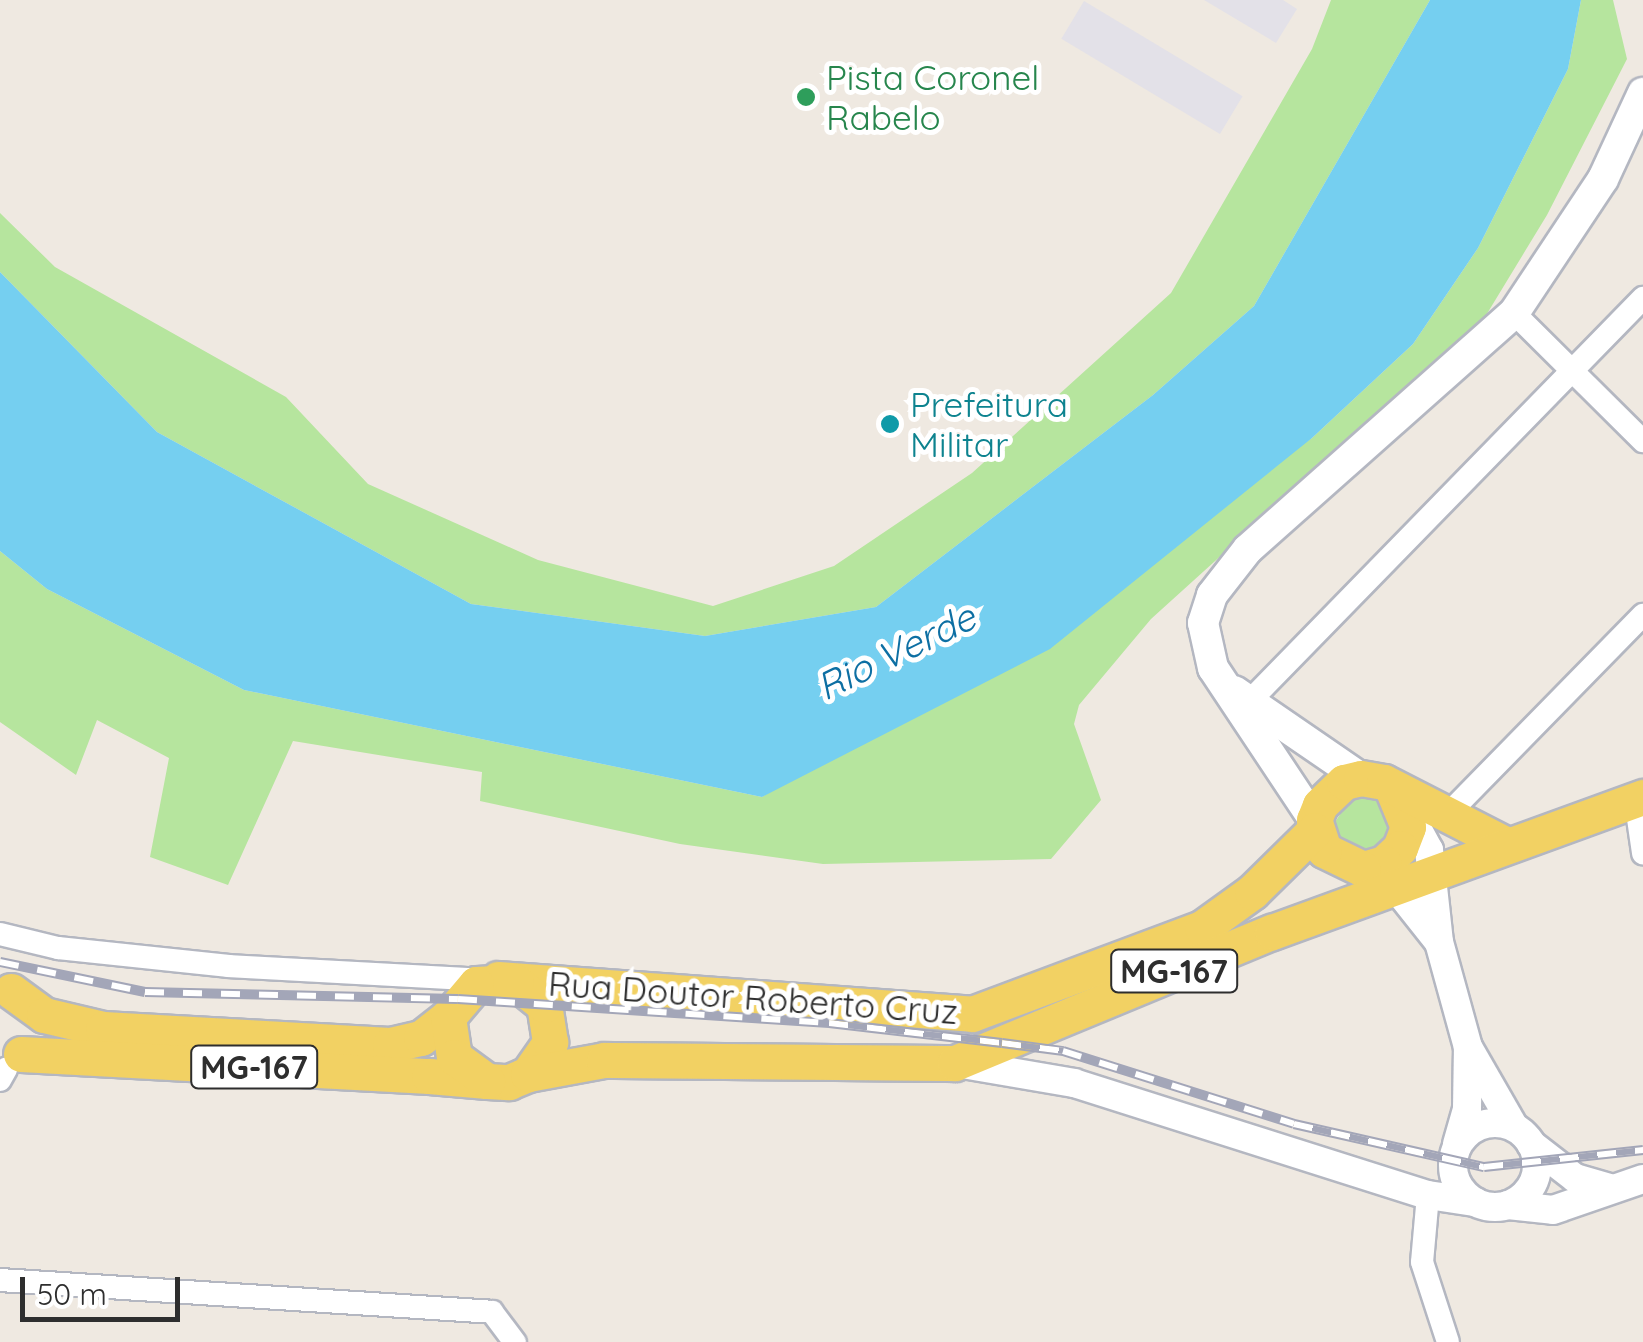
<!DOCTYPE html>
<html>
<head>
<meta charset="utf-8">
<style>
  body { margin:0 }
  #map { position:relative; width:1643px; height:1342px; overflow:hidden; background:#efe9e1; font-family:Quicksand,sans-serif }
  div>[style] { position:absolute }
  [style*='--x'] { left:calc(var(--x)*1px); top:calc(var(--y)*1px); width:calc(var(--w)*1px); rotate:calc(var(--a)*1deg) }
  .industrial>* { inset:0; background:#e3e1e8; transform-origin:0 0 }
  .green>* { inset:0; background:#b6e59e }
  .water>* { inset:0; background:#75cff0 }
  .roads { filter:drop-shadow(2px 0 #b4b7c1) drop-shadow(-2px 0 #b4b7c1) drop-shadow(0 2px #b4b7c1) drop-shadow(0 -2px #b4b7c1) }
  .minor>* { height:22px; margin:-11px; padding:0 11px; transform-origin:11px; border-radius:11px; background:#fff }
  .tertiary>* { height:28px; margin:-14px; padding:0 14px; transform-origin:14px; border-radius:14px; background:#fff }
  .tertiary>.ring { margin:-14px; padding:0; box-sizing:content-box; background:none; border:28px solid #fff; border-radius:50% }
  .secondary>* { height:30px; margin:-15px; padding:0 15px; transform-origin:15px; border-radius:15px; background:#fff }
  .primary>* { height:35px; margin:-17.5px; padding:0 17.5px; transform-origin:17.5px; border-radius:17.5px; background:#f2d163 }
  .rail>* { height:10px; margin-top:-5px; transform-origin:0; background:repeating-linear-gradient(90deg,#fff 0 19px,#a3a6b8 0 38px); box-sizing:border-box; border-block:2px solid #a3a6b8 }
  .dots>* { width:28px; height:28px; translate:-50% -50%; box-sizing:border-box; border:5px solid #fff; border-radius:50% }
  span { translate:-50% -50%; white-space:nowrap; text-align:center; line-height:1.15; -webkit-text-stroke:10px #fff; paint-order:stroke }
  .shield-label span { padding:2px 8px; background:#fff; border:2px solid; border-radius:8px; -webkit-text-stroke-width:0 }
  .shield-label { font-size:32px; color:#2e2e2e; font-weight:700 }
  .leisure-label { font-size:35px; color:#27864d }
  .left { translate:0 -50%; text-align:left }
  .culture-label { font-size:35px; color:#0d838f }
  .street-label { font-size:35px; color:#2e2e2e }
  .water-label { font-size:38px; color:#0d6fa3; font-style:italic }
  .scale { position:absolute; left:20px; top:1277px; width:160px; height:45px; box-sizing:border-box; border:5px solid #2e2e2e; border-top:0; padding-left:12px; font-size:30px; line-height:35px; white-space:nowrap; color:#2e2e2e; -webkit-text-stroke:8px #fff; paint-order:stroke }
</style>
</head>
<body>
<div id="map">
  <div class="industrial">
    <i style="clip-path:polygon(1204px 0,1283px 0,1297px 9px,1276px 43px)"></i>
    <i style="left:1084px;top:1px;width:185px;height:44px;rotate:31deg"></i>
  </div>
  <div class="green">
    <i style="clip-path:polygon(1331px 0,1430px 0,1254px 306px,1153px 395px,876px 607px,705px 636px,471px 604px,157px 432px,0 272px,0 213px,55px 267px,286px 397px,368px 484px,538px 560px,713px 606px,834px 566px,972px 473px,1171px 293px,1312px 49px)"></i>
    <i style="clip-path:polygon(1581px 0,1613px 0,1627px 59px,1547px 215px,1485px 317px,1151px 619px,1079px 705px,1074px 724px,1101px 800px,1051px 859px,823px 864px,680px 844px,480px 801px,482px 772px,293px 741px,228px 885px,150px 857px,169px 758px,97px 720px,76px 775px,0 722px,0 551px,47px 589px,244px 690px,762px 797px,1312px 438px,1413px 344px,1478px 248px,1568px 69px)"></i>
    <i style="clip-path:polygon(1353px 795px,1381px 797px,1395px 832px,1367px 855px,1340px 844px,1333px 825px)"></i>
  </div>
  <div class="water">
    <i style="clip-path:polygon(1430px 0,1581px 0,1568px 69px,1478px 248px,1413px 344px,1312px 438px,1050px 649px,762px 797px,244px 690px,47px 589px,0 551px,0 272px,157px 432px,471px 604px,705px 636px,876px 607px,1153px 395px,1254px 306px)"></i>
  </div>
  <div class="roads">
    <div class="minor">
      <i style="--x:1514;--y:313;--w:182;--a:44.8"></i>
      <i style="--x:1241;--y:710;--w:576;--a:-45.7"></i>
      <i style="--x:1635;--y:798;--w:56;--a:81.7"></i>
      <i style="--x:1448;--y:814;--w:279;--a:-45.6"></i>
      <i style="--x:0;--y:934;--w:60;--a:13.6"></i>
      <i style="--x:58;--y:948;--w:172;--a:6"></i>
      <i style="--x:229;--y:966;--w:260;--a:3.1"></i>
      <i style="--x:0;--y:1080;--w:13;--a:-61"></i>
      <i style="--x:1428;--y:1195;--w:67;--a:95.1"></i>
      <i style="--x:1422;--y:1262;--w:84;--a:72"></i>
      <i style="--x:0;--y:1280;--w:493;--a:3.7"></i>
      <i style="--x:492;--y:1312;--w:38;--a:53"></i>
    </div>
    <div class="tertiary">
      <i style="--x:1405;--y:806;--w:50;--a:61.4"></i>
      <i style="--x:1429;--y:850;--w:93;--a:83.8"></i>
      <i style="--x:1439;--y:942;--w:109;--a:74.6"></i>
      <i style="--x:1468;--y:1047;--w:92;--a:60.1"></i>
      <i style="--x:1380;--y:878;--w:19;--a:32"></i>
      <i style="--x:1396;--y:888;--w:68;--a:51.6"></i>
      <i style="--x:957;--y:1063;--w:119;--a:9.7"></i>
      <i style="--x:1074;--y:1083;--w:371;--a:17.6"></i>
      <i style="--x:1428;--y:1195;--w:48;--a:8.5"></i>
      <i class="ring" style="left:1453px;top:1123px;width:56px;height:56px"></i>
      <i style="--x:1457;--y:1144;--w:36;--a:-74"></i>
      <i style="--x:1467;--y:1109;--w:61;--a:-89.1"></i>
      <i style="--x:1531;--y:1144;--w:56;--a:37.7"></i>
      <i style="--x:1575;--y:1178;--w:35;--a:16"></i>
      <i style="--x:1508;--y:1205;--w:45;--a:6.3"></i>
      <i style="--x:1553;--y:1210;--w:95;--a:-19"></i>
    </div>
    <div class="secondary">
      <i style="--x:1234;--y:691;--w:154;--a:34.4"></i>
      <i style="--x:1314;--y:820;--w:182;--a:-123.6"></i>
      <i style="--x:1213;--y:668;--w:46;--a:-102.5"></i>
      <i style="--x:1203;--y:623;--w:29;--a:-72"></i>
      <i style="--x:1212;--y:595;--w:58;--a:-52"></i>
      <i style="--x:1248;--y:549;--w:356;--a:-41.6"></i>
      <i style="--x:1514;--y:313;--w:161;--a:-56.4"></i>
      <i style="--x:1603;--y:179;--w:95;--a:-65.1"></i>
    </div>
    <div class="primary">
      <i style="--x:1392;--y:788;--w:42;--a:67.7"></i>
      <i style="--x:1408;--y:827;--w:22;--a:111"></i>
      <i style="--x:1400;--y:848;--w:22;--a:137"></i>
      <i style="--x:1384;--y:863;--w:22;--a:164"></i>
      <i style="--x:1363;--y:869;--w:43;--a:-154"></i>
      <i style="--x:1324;--y:850;--w:32;--a:-108"></i>
      <i style="--x:1314;--y:820;--w:16;--a:-68"></i>
      <i style="--x:1320;--y:805;--w:33;--a:-44"></i>
      <i style="--x:1344;--y:782;--w:17;--a:-13"></i>
      <i style="--x:1361;--y:778;--w:23;--a:10"></i>
      <i style="--x:1384;--y:782;--w:136;--a:27.1"></i>
      <i style="--x:498;--y:979;--w:475;--a:4.2"></i>
      <i style="--x:972;--y:1014;--w:246;--a:-20.5"></i>
      <i style="--x:1202;--y:928;--w:62;--a:-35.8"></i>
      <i style="--x:1252;--y:892;--w:88;--a:-44.5"></i>
      <i style="--x:11;--y:991;--w:41;--a:36"></i>
      <i style="--x:44;--y:1015;--w:61;--a:13.3"></i>
      <i style="--x:103;--y:1029;--w:287;--a:3.2"></i>
      <i style="--x:390;--y:1045;--w:32;--a:-13"></i>
      <i style="--x:421;--y:1038;--w:34;--a:-38"></i>
      <i style="--x:21;--y:1054;--w:409;--a:3.1"></i>
      <i style="--x:429;--y:1076;--w:58;--a:4.9"></i>
      <i style="--x:487;--y:1081;--w:22;--a:3"></i>
      <i style="--x:509;--y:1082;--w:21;--a:-23"></i>
      <i style="--x:528;--y:1074;--w:39;--a:-55"></i>
      <i style="--x:550;--y:1042;--w:37;--a:-99"></i>
      <i style="--x:544;--y:1005;--w:36;--a:-141"></i>
      <i style="--x:516;--y:982;--w:40;--a:177.1"></i>
      <i style="--x:476;--y:984;--w:43;--a:130.3"></i>
      <i style="--x:448;--y:1017;--w:40;--a:81.5"></i>
      <i style="--x:454;--y:1057;--w:41;--a:36"></i>
      <i style="--x:528;--y:1074;--w:77;--a:-10.4"></i>
      <i style="--x:604;--y:1060;--w:351;--a:0.5"></i>
      <i style="--x:955;--y:1063;--w:343;--a:-22.5"></i>
      <i style="--x:1272;--y:932;--w:395;--a:-20"></i>
    </div>
  </div>
  <div class="rail">
    <i style="--x:0;--y:962;--w:148;--a:11.7"></i>
    <i style="--x:145;--y:992;--w:313;--a:1.3"></i>
    <i style="--x:458;--y:999;--w:372;--a:3.7"></i>
    <i style="--x:829;--y:1023;--w:174;--a:6.6"></i>
    <i style="--x:1002;--y:1043;--w:62;--a:7.5"></i>
    <i style="--x:1063;--y:1051;--w:242;--a:17.5"></i>
    <i style="--x:1294;--y:1124;--w:195;--a:12.8"></i>
    <i style="--x:1484;--y:1167;--w:160;--a:-6.1"></i>
  </div>
  <div class="dots">
    <i style="left:806px;top:97px;background:#2e9e5b"></i>
    <i style="left:890px;top:424px;background:#0f9aa8"></i>
  </div>
  <div class="shield-label">
    <span style="left:1174px;top:971px">MG-167</span>
    <span style="left:254px;top:1067px">MG-167</span>
  </div>
  <div class="leisure-label">
    <span class="left" style="left:826px;top:97px">Pista Coronel<br>Rabelo</span>
  </div>
  <div class="culture-label">
    <span class="left" style="left:910px;top:424px">Prefeitura<br>Militar</span>
  </div>
  <div class="street-label">
    <span style="left:753px;top:997px;rotate:4deg">Rua Doutor Roberto Cruz</span>
  </div>
  <div class="water-label">
    <span style="left:896px;top:652px;rotate:-26deg">Rio Verde</span>
  </div>
  <div class="scale">50 m</div>
</div>
</body>
</html>
